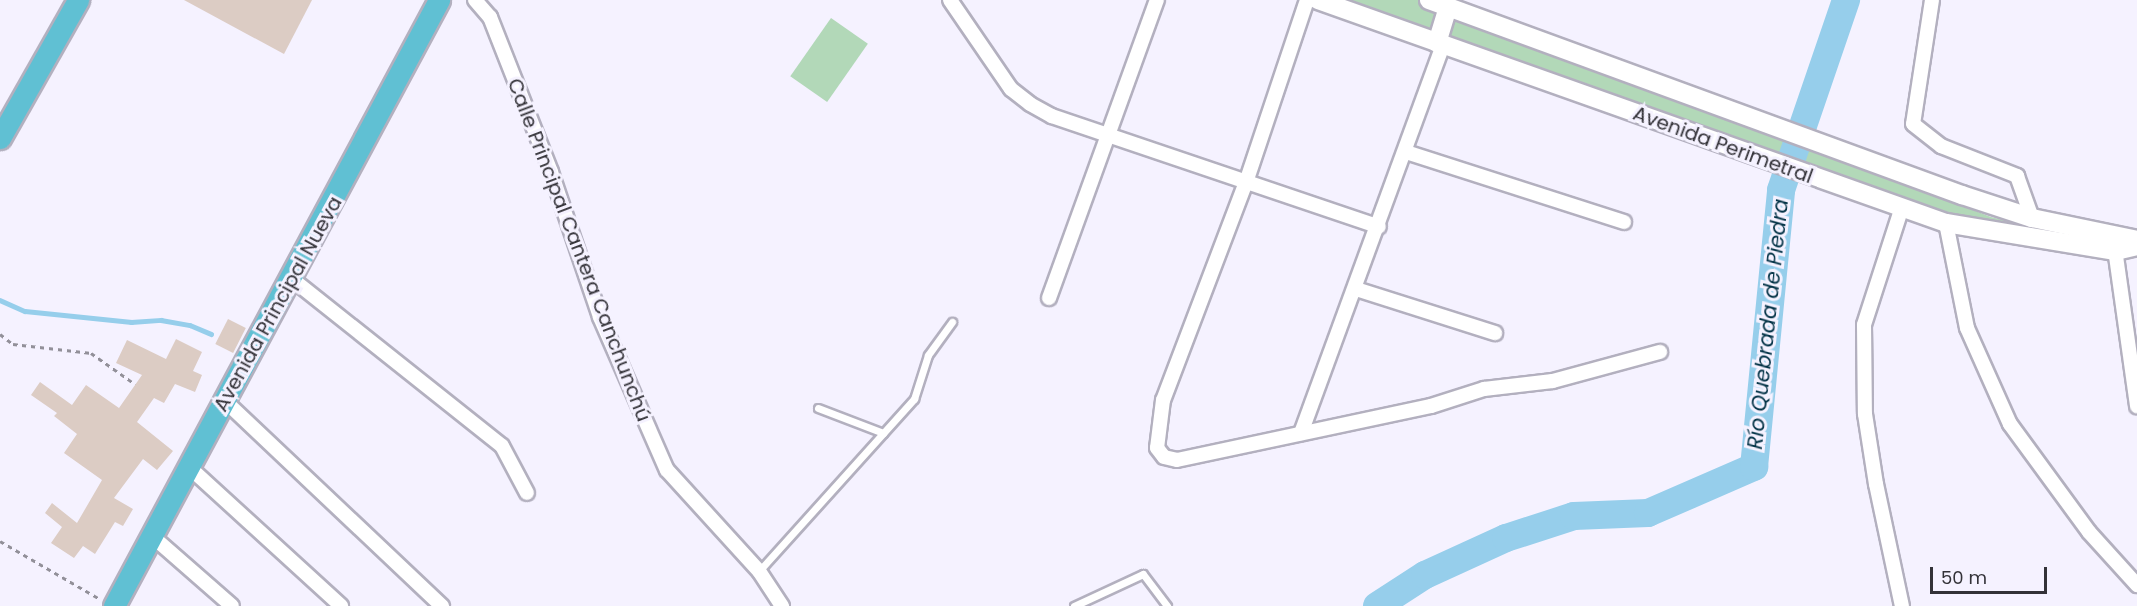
<!DOCTYPE html>
<html>
<head>
<meta charset="utf-8">
<style>
  body { margin:0 }
  #map { position:relative; width:2137px; height:606px; overflow:hidden; background:#f5f2ff; font-family:Poppins,sans-serif }
  div>[style] { position:absolute }
  [style*='--x'] { left:calc(var(--x)*1px); top:calc(var(--y)*1px); width:calc(var(--w)*1px); rotate:calc(var(--a)*1deg) }
  .green>* { inset:0; background:#b2d8b8; transform-origin:0 0 }
  .stream>* { height:4.5px; margin:-2.25px; padding:0 2.25px; transform-origin:2.25px; border-radius:2.25px; background:#96ceeb }
  .river>* { height:28px; margin:-14px; padding:0 14px; transform-origin:14px; border-radius:14px; background:#96ceeb }
  .building>* { inset:0; background:#dcccc4; transform-origin:0 0 }
  .path>* { height:3px; margin-top:-1.5px; transform-origin:0; background:repeating-linear-gradient(90deg,#929099 0 4.5px,transparent 0 9px) }
  .roads { filter:drop-shadow(2px 0 #b3b0bf) drop-shadow(-2px 0 #b3b0bf) drop-shadow(0 2px #b3b0bf) drop-shadow(0 -2px #b3b0bf) }
  .service>* { height:7px; margin:-3.5px; padding:0 3.5px; transform-origin:3.5px; border-radius:3.5px; background:#fff }
  .minor>* { height:14px; margin:-7px; padding:0 7px; transform-origin:7px; border-radius:7px; background:#fff }
  .secondary>* { height:18px; margin:-9px; padding:0 9px; transform-origin:9px; border-radius:9px; background:#fff }
  .trunk>* { height:21px; margin:-10.5px; padding:0 10.5px; transform-origin:10.5px; border-radius:10.5px; background:#60c0d3 }
  span { translate:-50% -50%; white-space:nowrap; text-align:center; line-height:1.15; -webkit-text-stroke:6px #f5f2ff; paint-order:stroke }
  .street-label { font-size:20px; color:#333238 }
  .water-label { font-size:21px; color:#003145; font-style:italic }
  .scale { position:absolute; left:1930px; top:567px; width:117px; height:27px; box-sizing:border-box; border:3px solid #333238; border-top:0; padding-left:8px; font-size:18px; line-height:21px; white-space:nowrap; color:#333238; -webkit-text-stroke:4px #f5f2ff; paint-order:stroke }
</style>
</head>
<body>
<div id="map">
  <div class="green">
    <i style="clip-path:polygon(1318px 0,1429px 0,1991px 217px,2063px 235px,1948px 219px)"></i>
    <i style="left:831px;top:18px;width:45px;height:71px;rotate:35deg"></i>
  </div>
  <div class="stream">
    <i style="--x:0;--y:300;--w:27;--a:24"></i>
    <i style="--x:25;--y:311;--w:107;--a:5.9"></i>
    <i style="--x:131;--y:322;--w:30;--a:-4"></i>
    <i style="--x:161;--y:320;--w:29;--a:10"></i>
    <i style="--x:190;--y:325;--w:23;--a:23"></i>
  </div>
  <div class="river">
    <i style="--x:1377;--y:606;--w:57;--a:-32.9"></i>
    <i style="--x:1425;--y:575;--w:89;--a:-24.6"></i>
    <i style="--x:1506;--y:538;--w:71;--a:-17.9"></i>
    <i style="--x:1574;--y:516;--w:74;--a:-2.3"></i>
    <i style="--x:1648;--y:513;--w:116;--a:-23.5"></i>
    <i style="--x:1754;--y:467;--w:278;--a:-84.4"></i>
    <i style="--x:1781;--y:190;--w:201;--a:-71.1"></i>
  </div>
  <div class="building">
    <i style="clip-path:polygon(184px 0,312px 0,284px 54px)"></i>
    <i style="left:228px;top:319px;width:20px;height:28px;rotate:27deg"></i>
    <i style="clip-path:polygon(176px 339px,202px 352px,193px 371px,202px 375px,195px 392px,175px 384px,164px 403px,154px 398px,137px 422px,173px 451px,157px 470px,143px 459px,114px 498px,133px 509px,123px 526px,115px 522px,95px 554px,83px 546px,74px 558px,51px 543px,62px 527px,45px 513px,52px 503px,77px 523px,102px 480px,64px 453px,77px 434px,54px 416px,57px 413px,31px 395px,40px 382px,72px 405px,86px 385px,119px 408px,142px 375px,116px 363px,127px 340px,166px 359px)"></i>
  </div>
  <div class="path">
    <i style="--x:0;--y:334;--w:16;--a:38"></i>
    <i style="--x:13;--y:344;--w:79;--a:6.6"></i>
    <i style="--x:91;--y:353;--w:54;--a:35.2"></i>
    <i style="--x:0;--y:541;--w:116;--a:30.1"></i>
  </div>
  <div class="roads">
    <div class="service">
      <i style="--x:818;--y:408;--w:70;--a:21"></i>
      <i style="--x:759;--y:571;--w:232;--a:-48"></i>
      <i style="--x:914;--y:399;--w:46;--a:-72.3"></i>
      <i style="--x:928;--y:355;--w:41;--a:-54"></i>
      <i style="--x:1074;--y:606;--w:76;--a:-24.9"></i>
      <i style="--x:1143;--y:574;--w:40;--a:53"></i>
    </div>
    <div class="minor">
      <i style="--x:475;--y:0;--w:23;--a:49"></i>
      <i style="--x:490;--y:17;--w:167;--a:68.5"></i>
      <i style="--x:551;--y:172;--w:153;--a:71.3"></i>
      <i style="--x:600;--y:317;--w:167;--a:66.4"></i>
      <i style="--x:667;--y:470;--w:137;--a:47.7"></i>
      <i style="--x:759;--y:571;--w:42;--a:56.7"></i>
      <i style="--x:950;--y:0;--w:108;--a:55.6"></i>
      <i style="--x:1011;--y:89;--w:24;--a:38"></i>
      <i style="--x:1030;--y:104;--w:25;--a:29"></i>
      <i style="--x:1052;--y:116;--w:345;--a:18.7"></i>
      <i style="--x:1307;--y:0;--w:192;--a:108.5"></i>
      <i style="--x:1246;--y:182;--w:233;--a:110.8"></i>
      <i style="--x:1163;--y:400;--w:48;--a:97.1"></i>
      <i style="--x:1157;--y:448;--w:11;--a:52"></i>
      <i style="--x:1164;--y:457;--w:13;--a:13"></i>
      <i style="--x:1177;--y:460;--w:260;--a:-12"></i>
      <i style="--x:1431;--y:406;--w:56;--a:-17.8"></i>
      <i style="--x:1484;--y:389;--w:69;--a:-6.6"></i>
      <i style="--x:1553;--y:381;--w:111;--a:-15.2"></i>
      <i style="--x:1932;--y:0;--w:125;--a:98.7"></i>
      <i style="--x:1913;--y:124;--w:36;--a:38"></i>
      <i style="--x:1941;--y:146;--w:82;--a:21.5"></i>
      <i style="--x:2017;--y:176;--w:45;--a:70.3"></i>
      <i style="--x:1406;--y:152;--w:229;--a:17.8"></i>
      <i style="--x:1902;--y:207;--w:124;--a:107.9"></i>
      <i style="--x:1864;--y:325;--w:89;--a:89.4"></i>
      <i style="--x:1865;--y:414;--w:71;--a:81.1"></i>
      <i style="--x:1876;--y:484;--w:125;--a:78"></i>
      <i style="--x:1946;--y:223;--w:107;--a:78.7"></i>
      <i style="--x:1967;--y:328;--w:105;--a:65.9"></i>
      <i style="--x:2010;--y:424;--w:134;--a:53.8"></i>
      <i style="--x:2089;--y:532;--w:72;--a:47.8"></i>
      <i style="--x:2114;--y:242;--w:166;--a:82"></i>
      <i style="--x:292;--y:279;--w:268;--a:38.5"></i>
      <i style="--x:502;--y:446;--w:53;--a:62"></i>
      <i style="--x:1356;--y:289;--w:146;--a:17.6"></i>
      <i style="--x:1049;--y:298;--w:317;--a:-70.1"></i>
      <i style="--x:225;--y:401;--w:299;--a:43.4"></i>
      <i style="--x:1301;--y:433;--w:413;--a:-69.9"></i>
      <i style="--x:189;--y:467;--w:206;--a:42.4"></i>
      <i style="--x:152;--y:536;--w:106;--a:41.2"></i>
    </div>
    <div class="secondary">
      <i style="--x:1318;--y:0;--w:666;--a:19.55"></i>
      <i style="--x:1946;--y:223;--w:172;--a:9.4"></i>
      <i style="--x:2116;--y:251;--w:22;--a:-13"></i>
      <i style="--x:1429;--y:0;--w:568;--a:20.1"></i>
      <i style="--x:1962;--y:195;--w:74;--a:18.2"></i>
      <i style="--x:2032;--y:218;--w:107;--a:11.8"></i>
      <i style="--x:1437;--y:43;--w:38;--a:-73"></i>
    </div>
    <div class="trunk">
      <i style="--x:0;--y:138;--w:159;--a:-60.5"></i>
      <i style="--x:114;--y:606;--w:688;--a:-61.8"></i>
    </div>
  </div>
  <div class="street-label">
    <span style="left:1723px;top:145px;rotate:20deg">Avenida Perimetral</span>
    <span style="left:579px;top:250px;rotate:69deg">Calle Principal Cantera Canchunchú</span>
    <span style="left:278px;top:304px;rotate:-61deg">Avenida Principal Nueva</span>
  </div>
  <div class="water-label">
    <span style="left:1768px;top:324px;rotate:-84deg">Río Quebrada de Piedra</span>
  </div>
  <div class="scale">50 m</div>
</div>
</body>
</html>
